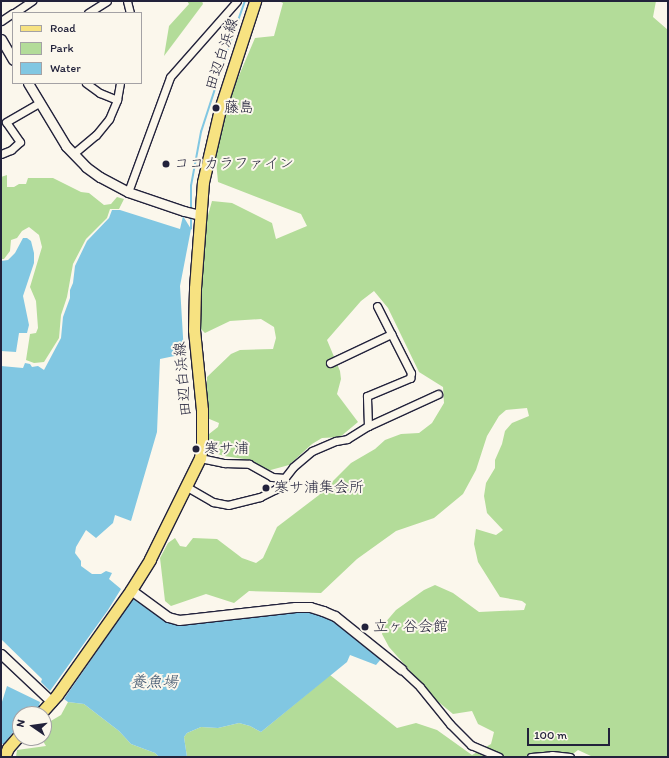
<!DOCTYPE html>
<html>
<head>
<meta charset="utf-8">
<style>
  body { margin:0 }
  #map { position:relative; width:669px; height:758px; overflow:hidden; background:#fbf7ec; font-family:Itim,"Klee One",sans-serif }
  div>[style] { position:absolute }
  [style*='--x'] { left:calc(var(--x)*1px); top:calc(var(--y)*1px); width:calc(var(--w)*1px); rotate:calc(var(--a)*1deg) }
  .green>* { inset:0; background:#b3dc99 }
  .water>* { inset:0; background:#81c7e2 }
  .stream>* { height:1.5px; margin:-0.75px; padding:0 0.75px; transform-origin:0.75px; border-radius:0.75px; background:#81c7e2 }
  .roads { filter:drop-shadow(1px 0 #22223b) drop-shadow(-1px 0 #22223b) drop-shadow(0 1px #22223b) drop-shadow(0 -1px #22223b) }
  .street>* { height:7px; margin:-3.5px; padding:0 3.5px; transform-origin:3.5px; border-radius:3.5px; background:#fbf7ec }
  .secondary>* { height:9px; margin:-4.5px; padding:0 4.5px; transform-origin:4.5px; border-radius:4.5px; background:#fbf7ec }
  .primary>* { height:11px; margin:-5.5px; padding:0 5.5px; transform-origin:5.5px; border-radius:5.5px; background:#f7e281 }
  .dots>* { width:11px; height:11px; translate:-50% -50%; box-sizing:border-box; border:2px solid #fbf7ec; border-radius:50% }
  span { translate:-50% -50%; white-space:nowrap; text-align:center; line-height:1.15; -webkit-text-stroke:4px #fbf7ec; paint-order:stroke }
  .street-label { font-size:15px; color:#22223b }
  .poi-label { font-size:15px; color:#22223b }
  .left { translate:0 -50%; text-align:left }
  .water-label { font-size:16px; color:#3e546d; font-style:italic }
  .frame { position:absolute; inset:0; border:2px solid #22223b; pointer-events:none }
  .legend { position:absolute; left:12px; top:12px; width:130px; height:72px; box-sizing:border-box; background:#fbf7ec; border:1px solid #a4a2a5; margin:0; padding:5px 7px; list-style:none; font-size:12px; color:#22223b }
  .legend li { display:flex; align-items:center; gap:8px; height:20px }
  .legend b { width:20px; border:1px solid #a4a2a5 }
  .north { position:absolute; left:12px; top:706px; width:40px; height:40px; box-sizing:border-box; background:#fbf7ec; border:1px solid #a4a2a5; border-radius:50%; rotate:283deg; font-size:11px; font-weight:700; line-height:16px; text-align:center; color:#22223b }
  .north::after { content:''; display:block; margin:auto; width:14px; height:18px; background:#22223b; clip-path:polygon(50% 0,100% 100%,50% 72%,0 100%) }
  .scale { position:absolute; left:527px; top:728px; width:83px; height:18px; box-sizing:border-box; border:2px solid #22223b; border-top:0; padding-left:5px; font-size:12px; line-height:14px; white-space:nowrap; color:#22223b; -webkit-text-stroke:3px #fbf7ec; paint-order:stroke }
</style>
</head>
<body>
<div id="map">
  <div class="green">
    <i style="clip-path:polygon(187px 1px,202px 1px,203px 4px,164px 56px,169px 26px,189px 4px)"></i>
    <i style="clip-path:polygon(279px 1px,656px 1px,653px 17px,668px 30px,668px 757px,593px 757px,578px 750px,569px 757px,187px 757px,184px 737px,187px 733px,201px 727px,218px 728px,239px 723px,250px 726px,261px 732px,330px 675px,397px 728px,416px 723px,437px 730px,472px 755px,491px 744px,494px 732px,478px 724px,472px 711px,453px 714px,435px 699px,389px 647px,382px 634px,384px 624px,396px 610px,424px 590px,435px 585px,453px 593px,479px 612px,524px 610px,526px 604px,522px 601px,500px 597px,478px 562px,474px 544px,476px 529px,496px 535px,503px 530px,487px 513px,484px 496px,486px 483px,495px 468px,495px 460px,502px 444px,505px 431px,512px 423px,529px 416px,527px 408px,506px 410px,499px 416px,487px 436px,476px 470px,463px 494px,434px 518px,396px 531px,357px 559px,321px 593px,249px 591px,234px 603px,206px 594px,171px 606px,165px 601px,160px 558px,168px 543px,175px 538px,180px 546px,186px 547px,193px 538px,217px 539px,242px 558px,256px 563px,263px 558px,277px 527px,319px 495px,351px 463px,375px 449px,385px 440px,401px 434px,419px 433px,432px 423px,444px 403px,443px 387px,419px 372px,388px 308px,374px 291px,361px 301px,327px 340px,340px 371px,341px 379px,337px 394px,358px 422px,340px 437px,322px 438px,312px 444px,289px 465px,267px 471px,251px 460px,224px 456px,205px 450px,209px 434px,218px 427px,219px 423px,207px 418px,207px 377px,231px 354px,240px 350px,273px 349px,276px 338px,274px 327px,261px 319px,230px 321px,205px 333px,199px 327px,201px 240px,212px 201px,232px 203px,272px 223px,276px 239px,307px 226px,301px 214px,218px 182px,215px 150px,226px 106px,255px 38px,274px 36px,283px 3px)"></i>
    <i style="clip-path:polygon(7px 175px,7px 187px,14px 187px,19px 184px,26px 184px,28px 178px,53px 178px,81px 192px,89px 193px,104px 205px,111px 204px,117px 197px,124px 199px,119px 209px,110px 209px,107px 218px,86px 239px,73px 264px,67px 297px,61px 315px,59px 338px,44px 362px,34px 363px,26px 360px,30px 334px,36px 333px,38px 328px,36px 301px,30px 287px,42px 247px,39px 235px,29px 227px,22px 231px,17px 238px,11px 240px,10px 251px,4px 259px,1px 259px,1px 177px)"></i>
    <i style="clip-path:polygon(68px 702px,84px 704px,119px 731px,131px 744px,155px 753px,159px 757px,16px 757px,17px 750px,46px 746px,41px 738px,44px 738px,44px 725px,61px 715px)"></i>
  </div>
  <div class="water">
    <i style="clip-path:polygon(112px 210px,120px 210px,180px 229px,183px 216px,191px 229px,180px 286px,184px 354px,160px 359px,157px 432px,131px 521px,115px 515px,113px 523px,96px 538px,86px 530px,76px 547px,75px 553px,81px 561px,81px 566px,92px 574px,101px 574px,106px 571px,112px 573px,109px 579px,121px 589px,108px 610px,50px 691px,41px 682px,42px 679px,1px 639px,1px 366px,23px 368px,25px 363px,30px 364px,32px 367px,38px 366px,44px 370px,61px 338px,63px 317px,70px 298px,70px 290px,73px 283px,75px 266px,87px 241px,109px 218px)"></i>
    <i style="clip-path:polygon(23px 238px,27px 238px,31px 241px,34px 253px,34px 263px,23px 296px,29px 325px,27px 333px,19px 333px,16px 352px,1px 351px,1px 261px,8px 260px,15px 253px)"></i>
    <i style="clip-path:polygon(133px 599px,167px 622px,178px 624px,311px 611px,332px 619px,381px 659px,376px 665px,350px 655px,347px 662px,261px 732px,250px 726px,239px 723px,218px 728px,201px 727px,187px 733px,184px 737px,187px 757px,159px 757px,155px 753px,131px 744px,119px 731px,84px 704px,68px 702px,64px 699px)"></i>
    <i style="clip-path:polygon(7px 686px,40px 702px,38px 710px,33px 714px,20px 714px,20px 723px,4px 744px,1px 744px,1px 705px)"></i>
  </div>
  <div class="stream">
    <i style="--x:191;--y:209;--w:23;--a:-90"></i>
    <i style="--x:191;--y:186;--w:55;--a:-79.5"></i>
    <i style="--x:201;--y:132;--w:94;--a:-72"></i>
    <i style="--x:230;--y:43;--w:45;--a:-70.3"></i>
    <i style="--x:191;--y:229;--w:12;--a:-90"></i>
  </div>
  <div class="roads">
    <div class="street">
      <i style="--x:127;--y:1;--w:12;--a:76"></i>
      <i style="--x:14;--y:13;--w:22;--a:-34"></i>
      <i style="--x:88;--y:13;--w:22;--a:-32"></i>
      <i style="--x:1;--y:21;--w:14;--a:-34"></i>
      <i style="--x:86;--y:83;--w:17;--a:36"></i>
      <i style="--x:100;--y:93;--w:18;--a:22"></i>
      <i style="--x:1;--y:154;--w:11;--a:-22"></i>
      <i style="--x:11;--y:150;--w:12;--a:-42"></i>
      <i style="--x:20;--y:142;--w:24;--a:-125"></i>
      <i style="--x:6;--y:122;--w:39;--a:-30"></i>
      <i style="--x:73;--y:154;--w:30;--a:-40"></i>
      <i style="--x:96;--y:135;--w:21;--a:-51"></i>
      <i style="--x:109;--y:119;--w:21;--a:-67"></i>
      <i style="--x:117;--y:100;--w:17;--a:-80"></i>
      <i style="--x:128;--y:192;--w:122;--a:-69.9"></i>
      <i style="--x:170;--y:77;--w:101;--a:-48.6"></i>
      <i style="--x:330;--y:363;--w:68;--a:-25.4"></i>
      <i style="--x:368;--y:426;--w:30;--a:-92"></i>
      <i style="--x:367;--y:396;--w:47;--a:-22.7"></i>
      <i style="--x:410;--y:378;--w:5;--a:-79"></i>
      <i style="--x:411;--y:373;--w:75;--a:-116.9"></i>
      <i style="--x:200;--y:458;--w:25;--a:12"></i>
      <i style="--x:224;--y:463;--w:25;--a:2"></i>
      <i style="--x:249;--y:464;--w:26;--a:29"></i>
      <i style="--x:272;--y:477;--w:13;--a:4"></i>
      <i style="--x:187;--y:487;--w:30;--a:30"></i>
      <i style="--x:213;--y:502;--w:15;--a:11"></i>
      <i style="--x:228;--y:505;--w:33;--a:-14"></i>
      <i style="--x:260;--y:497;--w:18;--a:-27"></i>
      <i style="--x:276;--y:489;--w:28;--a:-52"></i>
      <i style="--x:293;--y:467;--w:25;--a:-40"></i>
      <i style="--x:312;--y:451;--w:26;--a:-23"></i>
      <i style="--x:336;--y:441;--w:11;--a:-10"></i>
      <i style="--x:347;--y:439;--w:25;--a:-32"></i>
      <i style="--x:368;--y:426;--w:77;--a:-24.6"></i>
      <i style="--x:401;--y:669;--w:26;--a:43"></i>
      <i style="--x:420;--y:687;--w:48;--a:51"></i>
      <i style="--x:450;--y:724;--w:30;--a:45"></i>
      <i style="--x:471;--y:745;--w:30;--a:23"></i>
      <i style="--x:531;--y:757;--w:21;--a:-5"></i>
      <i style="--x:552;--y:755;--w:18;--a:6"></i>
    </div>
    <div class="secondary">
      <i style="--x:1;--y:39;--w:24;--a:60"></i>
      <i style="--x:28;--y:83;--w:74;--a:58.9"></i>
      <i style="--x:66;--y:146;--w:29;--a:46"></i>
      <i style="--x:86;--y:167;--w:17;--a:36"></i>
      <i style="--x:100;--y:177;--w:32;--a:28"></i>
      <i style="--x:128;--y:192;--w:59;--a:18.7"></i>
      <i style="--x:184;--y:211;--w:16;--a:14"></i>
      <i style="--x:131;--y:590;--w:46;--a:36.1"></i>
      <i style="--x:168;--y:617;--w:11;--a:15"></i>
      <i style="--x:179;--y:620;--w:117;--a:-6.4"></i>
      <i style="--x:295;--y:607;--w:15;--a:0"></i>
      <i style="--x:310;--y:607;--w:14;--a:17"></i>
      <i style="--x:323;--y:611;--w:13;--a:23"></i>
      <i style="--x:335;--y:616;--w:85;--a:38.8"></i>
      <i style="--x:1;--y:654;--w:70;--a:43.3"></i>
    </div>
    <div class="primary">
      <i style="--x:40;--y:714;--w:25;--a:-48"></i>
      <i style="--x:57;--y:695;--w:128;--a:-54.8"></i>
      <i style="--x:131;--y:590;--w:36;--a:-58"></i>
      <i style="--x:150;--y:559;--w:113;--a:-63.7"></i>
      <i style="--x:200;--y:458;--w:11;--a:-80"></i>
      <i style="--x:202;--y:447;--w:37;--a:-90"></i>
      <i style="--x:202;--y:410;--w:80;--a:-95.7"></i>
      <i style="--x:194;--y:330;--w:42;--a:-88.6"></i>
      <i style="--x:195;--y:288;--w:106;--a:-85.7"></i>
      <i style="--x:203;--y:182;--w:75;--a:-76.9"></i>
      <i style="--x:220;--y:109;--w:114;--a:-72"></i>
      <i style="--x:4;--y:757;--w:10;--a:-66"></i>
      <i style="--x:8;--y:748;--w:18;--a:-49"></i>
    </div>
  </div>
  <div class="dots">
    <i style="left:216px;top:108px;background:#22223b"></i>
    <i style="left:166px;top:164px;background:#22223b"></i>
    <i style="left:196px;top:449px;background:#22223b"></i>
    <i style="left:266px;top:488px;background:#22223b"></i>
    <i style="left:365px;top:627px;background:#22223b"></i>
  </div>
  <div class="street-label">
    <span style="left:222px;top:54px;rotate:-72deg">田辺白浜線</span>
    <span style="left:183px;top:379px;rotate:-95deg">田辺白浜線</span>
  </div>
  <div class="poi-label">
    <span class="left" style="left:224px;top:108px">藤島</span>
    <span class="left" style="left:174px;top:164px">ココカラファイン</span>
    <span class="left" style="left:204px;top:449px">寒サ浦</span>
    <span class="left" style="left:274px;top:488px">寒サ浦集会所</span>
    <span class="left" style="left:373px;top:627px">立ヶ谷会館</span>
  </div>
  <div class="water-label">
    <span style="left:154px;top:682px">養魚場</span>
  </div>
  <div class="frame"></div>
  <ul class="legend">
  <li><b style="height:5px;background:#f7e281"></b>Road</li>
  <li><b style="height:11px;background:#b3dc99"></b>Park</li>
  <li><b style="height:11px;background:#81c7e2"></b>Water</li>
  </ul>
  <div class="north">N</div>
  <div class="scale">100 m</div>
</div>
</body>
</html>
